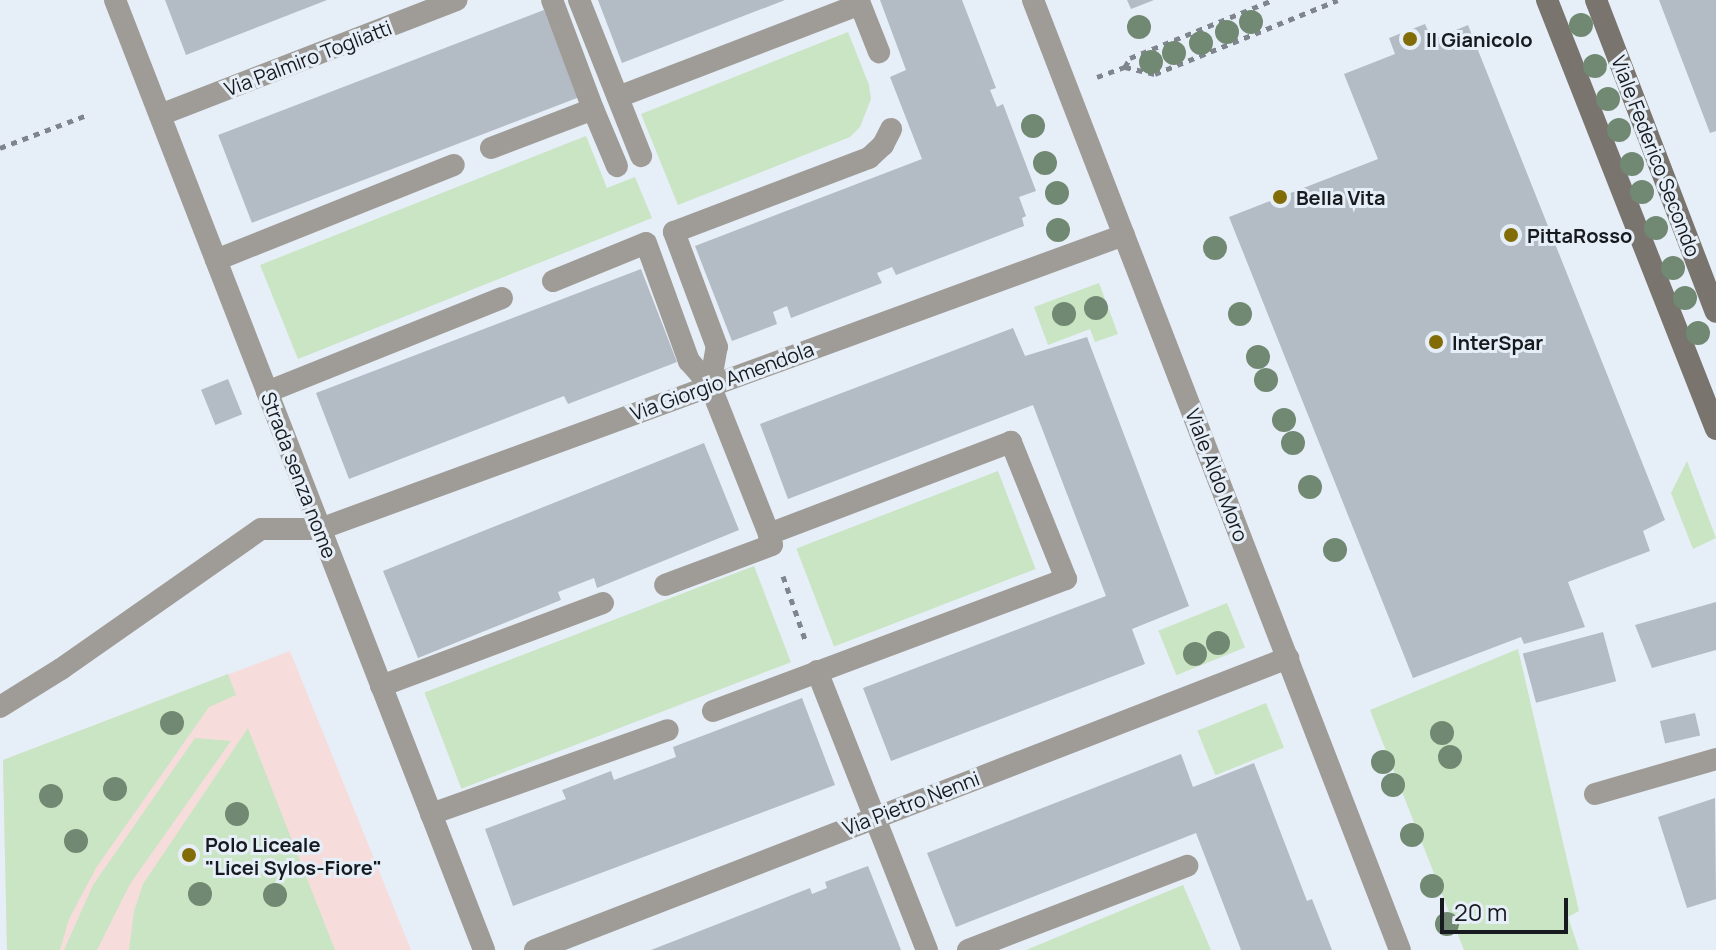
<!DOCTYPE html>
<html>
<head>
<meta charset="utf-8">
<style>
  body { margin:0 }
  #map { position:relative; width:1716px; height:950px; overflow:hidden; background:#e6eef8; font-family:Manrope,sans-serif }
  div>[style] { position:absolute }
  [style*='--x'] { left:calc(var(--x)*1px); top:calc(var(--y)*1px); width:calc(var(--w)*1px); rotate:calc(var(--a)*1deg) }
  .education>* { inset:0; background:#f7dcdc }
  .green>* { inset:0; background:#cae5c3; transform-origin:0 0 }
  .building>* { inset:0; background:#b3bbc5; transform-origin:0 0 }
  .path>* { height:5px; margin-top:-2.5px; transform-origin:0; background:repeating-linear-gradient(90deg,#7f858c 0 6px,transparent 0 12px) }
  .service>* { height:22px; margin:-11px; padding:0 11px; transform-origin:11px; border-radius:11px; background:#9f9c97 }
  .minor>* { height:22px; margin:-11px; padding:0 11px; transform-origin:11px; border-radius:11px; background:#9f9c97 }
  .secondary>* { height:22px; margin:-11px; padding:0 11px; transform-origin:11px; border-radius:11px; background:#79756e }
  .trees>* { width:24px; height:24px; margin:-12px; border-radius:50%; background:#718972 }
  .dots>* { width:22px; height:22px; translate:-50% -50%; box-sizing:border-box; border:4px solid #e6eef8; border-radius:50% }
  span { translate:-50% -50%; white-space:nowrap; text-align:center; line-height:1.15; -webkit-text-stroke:6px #e6eef8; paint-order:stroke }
  .poi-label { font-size:20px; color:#171a1e; font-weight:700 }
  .left { translate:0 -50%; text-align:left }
  .street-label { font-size:20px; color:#171a1e }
  .scale { position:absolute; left:1440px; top:898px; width:128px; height:36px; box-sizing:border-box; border:4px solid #171a1e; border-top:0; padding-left:10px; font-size:24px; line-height:28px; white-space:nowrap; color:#171a1e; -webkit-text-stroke:6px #e6eef8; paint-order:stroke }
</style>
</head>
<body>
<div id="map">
  <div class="education">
    <i style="clip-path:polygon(290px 651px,411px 950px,7px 950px,3px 760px)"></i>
  </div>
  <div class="green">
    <i style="clip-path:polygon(848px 32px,869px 85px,871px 99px,860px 127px,850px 137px,678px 205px,641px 114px)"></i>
    <i style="clip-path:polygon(586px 136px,607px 188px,635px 177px,652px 218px,298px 359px,260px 265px)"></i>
    <i style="clip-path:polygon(1099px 283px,1118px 334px,1095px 342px,1090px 329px,1048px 345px,1034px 307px)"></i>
    <i style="clip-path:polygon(1687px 461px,1716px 538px,1693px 549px,1671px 493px)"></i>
    <i style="left:998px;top:471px;width:105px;height:216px;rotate:69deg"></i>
    <i style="left:754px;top:566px;width:103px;height:353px;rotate:69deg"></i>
    <i style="left:1227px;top:603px;width:48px;height:74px;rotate:68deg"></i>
    <i style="clip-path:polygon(1518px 649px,1579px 911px,1568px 917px,1579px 950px,1464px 950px,1370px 710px)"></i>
    <i style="clip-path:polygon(228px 674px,236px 695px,209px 707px,96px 868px,69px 919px,60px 950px,7px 950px,3px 760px)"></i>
    <i style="left:1266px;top:703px;width:48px;height:74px;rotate:68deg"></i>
    <i style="clip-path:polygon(248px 728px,335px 950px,129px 950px,134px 911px,143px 884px)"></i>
    <i style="clip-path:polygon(195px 738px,231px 741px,130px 884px,97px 950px,64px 950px,93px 885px)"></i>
    <i style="clip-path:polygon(1183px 885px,1211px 950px,1026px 950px)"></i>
  </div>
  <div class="building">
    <i style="clip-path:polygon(165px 0,327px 0,186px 55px)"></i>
    <i style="clip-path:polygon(598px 0,785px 0,622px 63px)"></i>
    <i style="clip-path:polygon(880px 0,962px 0,996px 88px,990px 90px,997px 107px,1003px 104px,1036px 191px,1019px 197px,1026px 216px,1022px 218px,1024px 226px,896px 275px,892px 267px,877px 273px,882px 283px,791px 318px,787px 306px,773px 312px,777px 324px,732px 341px,695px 246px,922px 159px,890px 77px,906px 70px)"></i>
    <i style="clip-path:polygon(1127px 0,1154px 0,1131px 9px)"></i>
    <i style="clip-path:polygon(1659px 0,1716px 0,1716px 131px,1710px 133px)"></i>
    <i style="left:544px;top:10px;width:94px;height:349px;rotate:69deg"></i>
    <i style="clip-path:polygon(1425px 24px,1432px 40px,1468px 25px,1665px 520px,1643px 531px,1650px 551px,1568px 582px,1585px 627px,1524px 644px,1521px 637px,1413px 678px,1229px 217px,1378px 159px,1344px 74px,1395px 54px,1389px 38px)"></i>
    <i style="clip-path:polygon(641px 269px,677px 362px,568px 404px,564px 396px,349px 479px,316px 393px)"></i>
    <i style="clip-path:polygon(1013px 328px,1025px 356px,1087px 337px,1189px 606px,1132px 629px,1145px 664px,891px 761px,863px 688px,1106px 596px,1033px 405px,788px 499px,760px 424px)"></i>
    <i style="left:228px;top:379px;width:38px;height:29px;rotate:68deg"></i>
    <i style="clip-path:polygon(704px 443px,739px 530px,597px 588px,594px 578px,558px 592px,561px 600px,418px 658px,383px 571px)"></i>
    <i style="clip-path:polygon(1716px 602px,1716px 650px,1652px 668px,1635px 625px)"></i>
    <i style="left:1603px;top:632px;width:51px;height:83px;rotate:75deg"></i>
    <i style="clip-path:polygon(802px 698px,835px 785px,513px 906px,485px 829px,566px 799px,562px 790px,611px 771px,614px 780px,676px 757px,673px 747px)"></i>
    <i style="left:1695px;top:713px;width:23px;height:36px;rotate:77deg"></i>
    <i style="clip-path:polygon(1181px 754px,1193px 787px,1254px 763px,1307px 901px,1312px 899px,1332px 950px,1241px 950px,1196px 833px,956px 927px,927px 853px)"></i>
    <i style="clip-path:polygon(1715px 798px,1716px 899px,1687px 908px,1658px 817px)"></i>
    <i style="clip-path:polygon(868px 866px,901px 950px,651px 950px,810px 888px,812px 894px,827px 888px,825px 882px)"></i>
  </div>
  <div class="path">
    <i style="--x:1125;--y:67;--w:31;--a:13"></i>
    <i style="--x:1155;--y:74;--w:197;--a:-22"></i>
    <i style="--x:1097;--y:77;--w:30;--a:-20"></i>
    <i style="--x:1125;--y:67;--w:10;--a:-61"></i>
    <i style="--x:1130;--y:58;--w:154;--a:-22.1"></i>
    <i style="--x:0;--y:148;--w:93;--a:-20.8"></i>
    <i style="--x:783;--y:576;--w:70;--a:70.8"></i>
  </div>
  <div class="service">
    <i style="--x:579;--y:0;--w:168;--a:68.3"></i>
    <i style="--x:618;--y:97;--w:259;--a:-21"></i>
    <i style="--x:860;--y:4;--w:52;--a:68.4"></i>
    <i style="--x:593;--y:109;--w:62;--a:67.2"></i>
    <i style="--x:491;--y:148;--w:109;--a:-20.9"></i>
    <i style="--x:593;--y:109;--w:116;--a:-110.6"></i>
    <i style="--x:216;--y:260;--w:256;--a:-21.8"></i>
    <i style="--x:553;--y:281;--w:100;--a:-22.2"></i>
    <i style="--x:646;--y:243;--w:126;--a:70"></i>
    <i style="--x:689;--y:361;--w:32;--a:49"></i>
    <i style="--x:710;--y:385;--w:160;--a:68.4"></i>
    <i style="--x:769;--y:534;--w:11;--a:75"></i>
    <i style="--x:772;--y:545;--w:114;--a:159.5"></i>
    <i style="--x:710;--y:385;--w:39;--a:-80"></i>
    <i style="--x:717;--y:347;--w:123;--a:-110.5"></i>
    <i style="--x:674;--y:232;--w:209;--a:-20.8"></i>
    <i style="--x:869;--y:158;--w:19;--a:-43"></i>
    <i style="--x:883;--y:145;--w:18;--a:-63"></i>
    <i style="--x:267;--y:392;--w:253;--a:-21.8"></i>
    <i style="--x:817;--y:671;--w:300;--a:68.5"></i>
    <i style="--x:381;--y:686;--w:237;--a:-20.5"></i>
    <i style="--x:0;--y:707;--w:72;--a:-31.9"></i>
    <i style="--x:61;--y:669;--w:244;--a:-35"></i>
    <i style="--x:261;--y:529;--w:59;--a:0"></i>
    <i style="--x:713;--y:711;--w:377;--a:-20.5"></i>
    <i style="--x:1066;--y:579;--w:148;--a:-111.9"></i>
    <i style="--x:1011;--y:442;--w:259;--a:159.2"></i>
    <i style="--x:1595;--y:794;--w:126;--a:-16.1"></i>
    <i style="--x:431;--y:814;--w:251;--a:-19.5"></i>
    <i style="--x:968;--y:950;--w:235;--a:-21"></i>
  </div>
  <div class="minor">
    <i style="--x:115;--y:0;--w:1019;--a:68.77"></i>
    <i style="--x:1033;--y:0;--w:1018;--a:68.88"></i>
    <i style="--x:160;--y:115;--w:318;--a:-21.2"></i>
    <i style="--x:320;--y:529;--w:856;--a:-20.09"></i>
    <i style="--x:535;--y:950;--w:808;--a:-21.2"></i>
  </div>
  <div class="secondary">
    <i style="--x:1547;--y:0;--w:461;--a:68.5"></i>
    <i style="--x:1596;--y:0;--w:334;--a:69"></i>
  </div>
  <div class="trees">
    <i style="left:1251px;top:22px"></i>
    <i style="left:1581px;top:25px"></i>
    <i style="left:1139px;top:27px"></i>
    <i style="left:1227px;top:32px"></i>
    <i style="left:1201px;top:43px"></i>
    <i style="left:1174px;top:53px"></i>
    <i style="left:1151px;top:62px"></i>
    <i style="left:1595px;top:66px"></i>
    <i style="left:1608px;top:99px"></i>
    <i style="left:1033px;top:126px"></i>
    <i style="left:1619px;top:130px"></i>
    <i style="left:1045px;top:163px"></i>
    <i style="left:1632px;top:164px"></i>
    <i style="left:1642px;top:192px"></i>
    <i style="left:1057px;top:193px"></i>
    <i style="left:1656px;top:228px"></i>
    <i style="left:1058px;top:230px"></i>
    <i style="left:1215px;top:248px"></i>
    <i style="left:1673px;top:268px"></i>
    <i style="left:1685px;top:298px"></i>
    <i style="left:1096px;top:308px"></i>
    <i style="left:1064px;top:314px"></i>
    <i style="left:1240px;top:314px"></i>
    <i style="left:1698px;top:333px"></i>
    <i style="left:1258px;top:357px"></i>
    <i style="left:1266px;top:380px"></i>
    <i style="left:1284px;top:420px"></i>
    <i style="left:1293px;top:443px"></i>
    <i style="left:1310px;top:487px"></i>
    <i style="left:1335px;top:550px"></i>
    <i style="left:1218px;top:643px"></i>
    <i style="left:1195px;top:654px"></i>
    <i style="left:172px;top:723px"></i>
    <i style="left:1442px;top:733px"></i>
    <i style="left:1450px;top:757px"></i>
    <i style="left:1383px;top:762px"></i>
    <i style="left:1393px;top:785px"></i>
    <i style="left:115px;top:789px"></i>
    <i style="left:51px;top:796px"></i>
    <i style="left:237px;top:814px"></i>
    <i style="left:1412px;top:835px"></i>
    <i style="left:76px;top:841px"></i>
    <i style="left:1432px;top:886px"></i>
    <i style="left:200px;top:894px"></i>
    <i style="left:275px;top:895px"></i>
    <i style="left:1447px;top:924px"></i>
  </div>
  <div class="dots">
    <i style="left:1410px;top:39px;background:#816c07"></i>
    <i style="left:1280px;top:197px;background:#816c07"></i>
    <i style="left:1511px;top:235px;background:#816c07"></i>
    <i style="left:1436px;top:342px;background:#816c07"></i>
    <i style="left:189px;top:855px;background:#816c07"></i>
  </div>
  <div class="poi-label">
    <span class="left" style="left:1426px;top:39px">Il Gianicolo</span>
    <span class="left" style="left:1296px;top:197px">Bella Vita</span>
    <span class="left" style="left:1527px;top:235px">PittaRosso</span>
    <span class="left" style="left:1452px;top:342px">InterSpar</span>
    <span class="left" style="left:205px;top:856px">Polo Liceale<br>"Licei Sylos-Fiore"</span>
  </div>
  <div class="street-label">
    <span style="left:308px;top:58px;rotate:-21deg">Via Palmiro Togliatti</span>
    <span style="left:1656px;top:156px;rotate:69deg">Viale Federico Secondo</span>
    <span style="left:722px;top:381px;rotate:-20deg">Via Giorgio Amendola</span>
    <span style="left:299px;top:475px;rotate:69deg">Strada senza nome</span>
    <span style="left:1217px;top:475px;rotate:69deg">Viale Aldo Moro</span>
    <span style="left:911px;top:803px;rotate:-21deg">Via Pietro Nenni</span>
  </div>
  <div class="scale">20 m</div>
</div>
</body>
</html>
